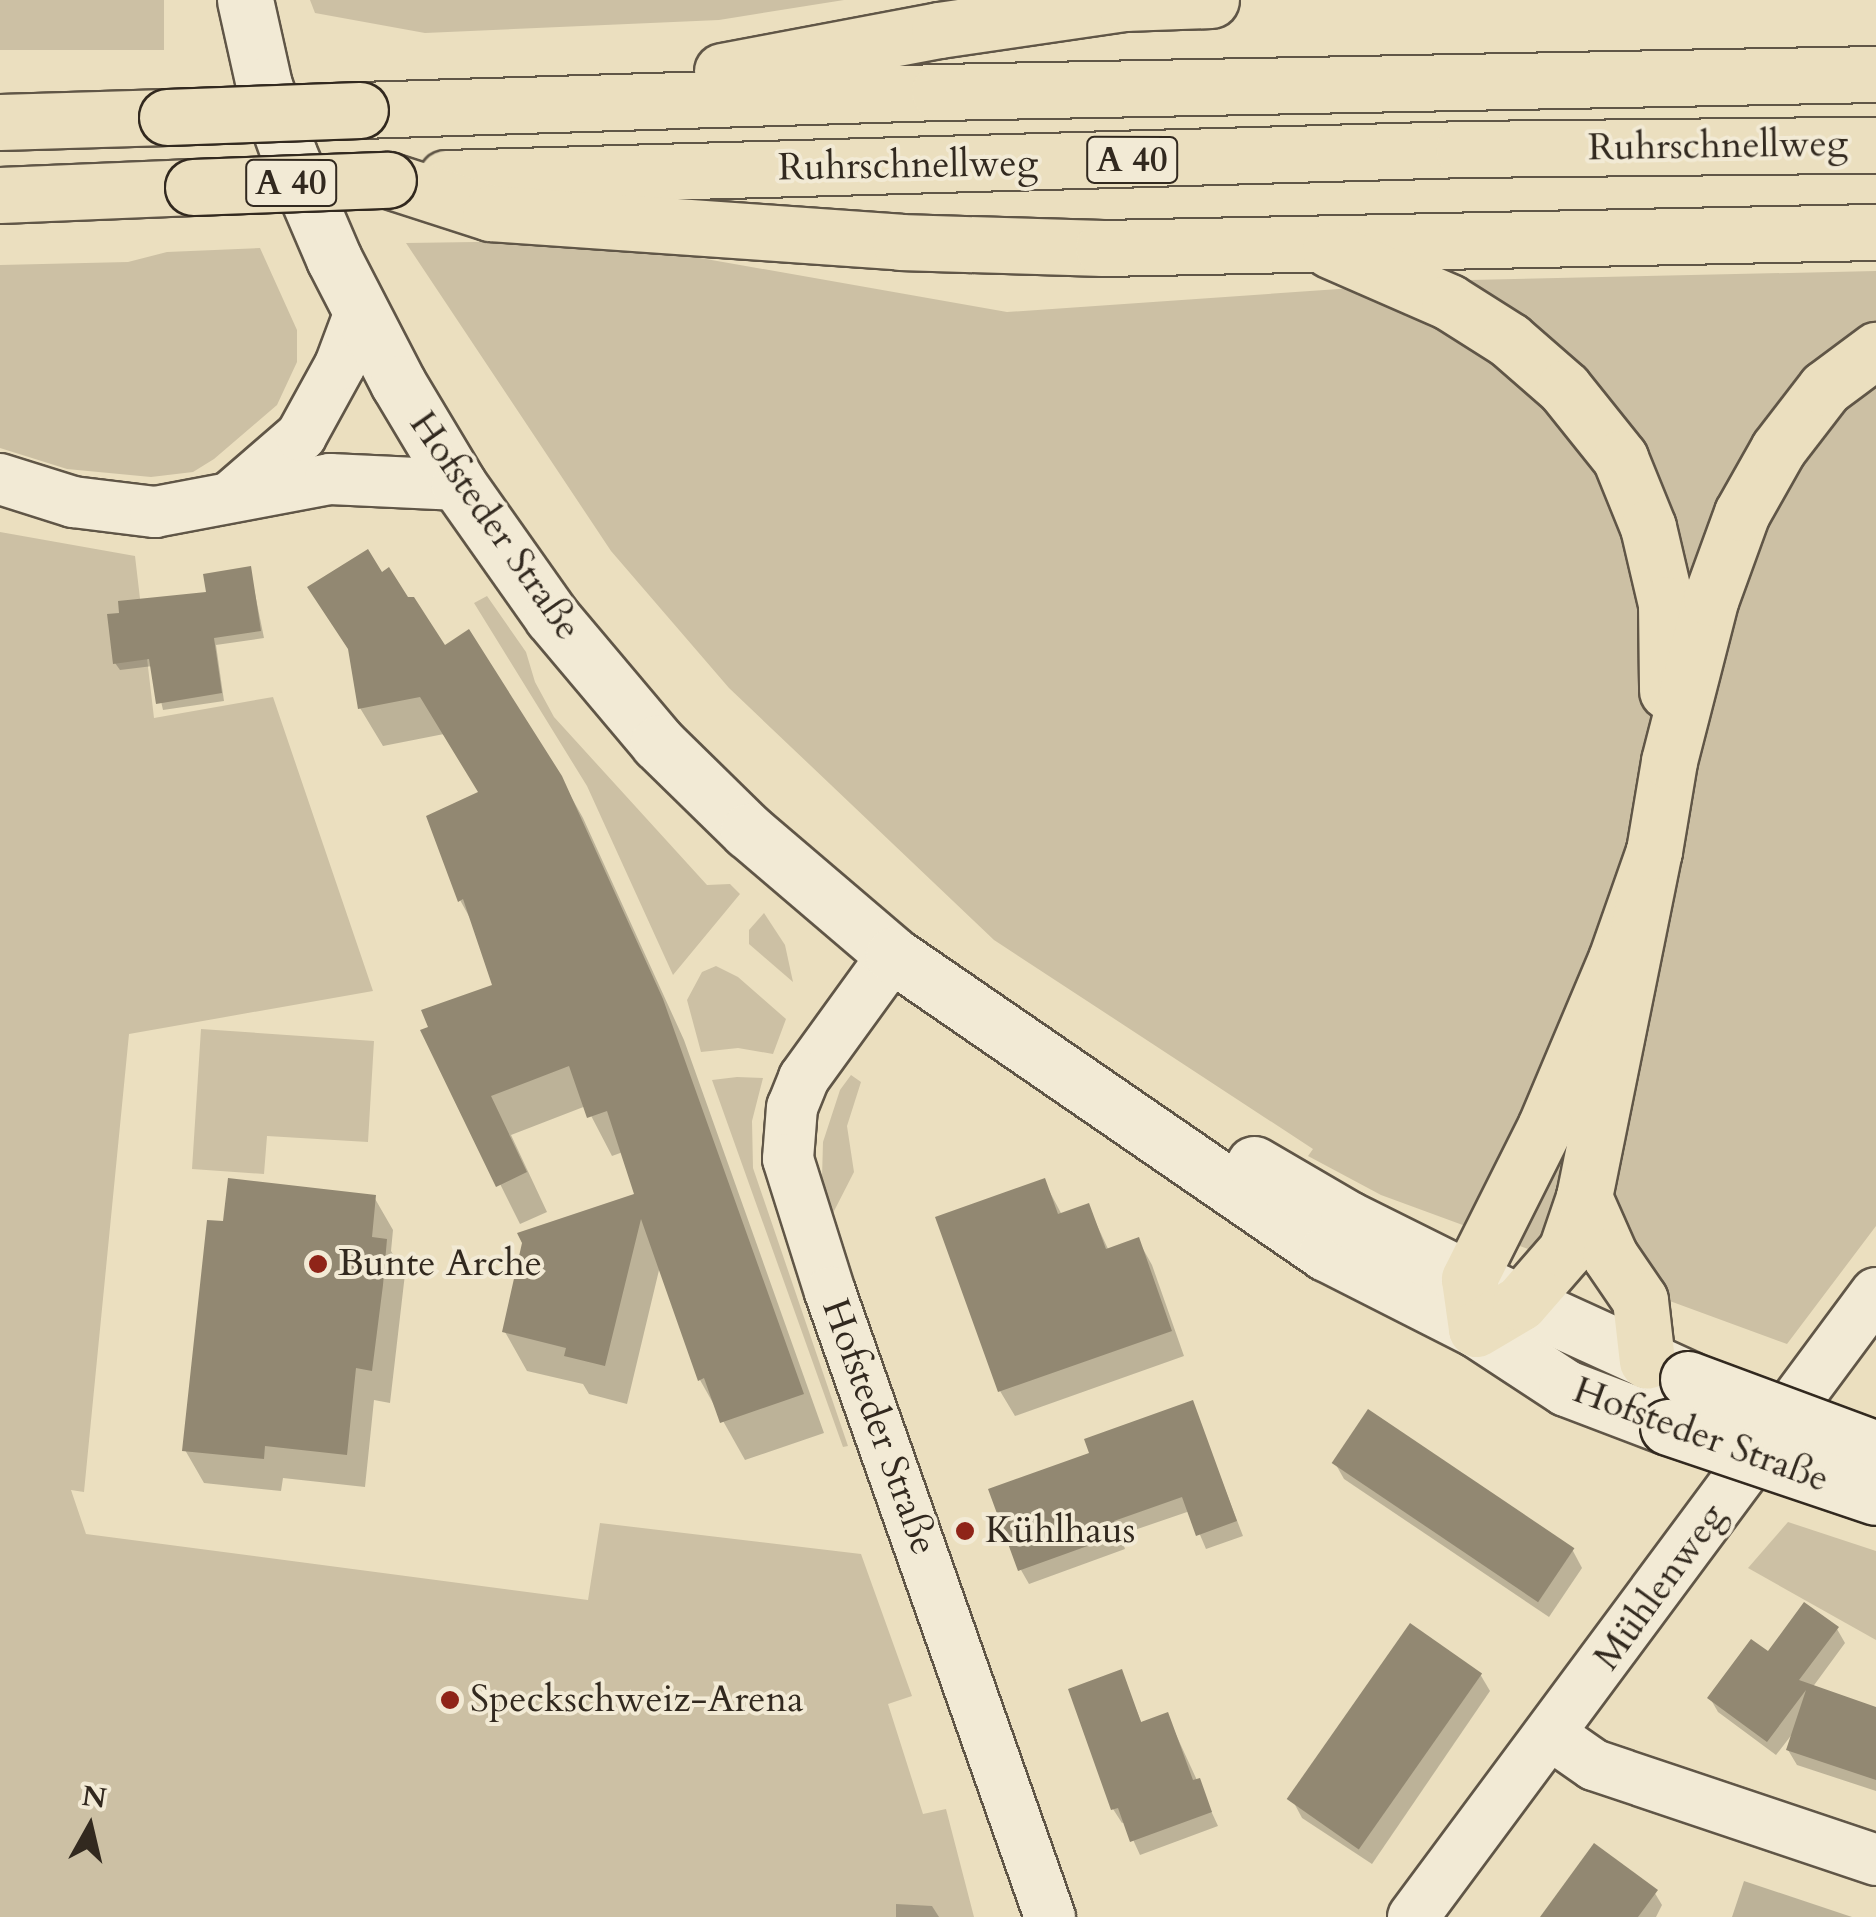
<!DOCTYPE html>
<html>
<head>
<meta charset="utf-8">
<style>
  body { margin:0 }
  #map { position:relative; width:1876px; height:1917px; overflow:hidden; background:#ebdfbf; font-family:Cardo,serif }
  div>[style] { position:absolute }
  [style*='--x'] { left:calc(var(--x)*1px); top:calc(var(--y)*1px); width:calc(var(--w)*1px); rotate:calc(var(--a)*1deg) }
  .green>* { inset:0; background:#ccc0a4; transform-origin:0 0 }
  .shadow>* { inset:0; background:#0003 }
  .building>* { inset:0; background:#928872; transform-origin:0 0 }
  .roads { filter:drop-shadow(2px 0 #605647) drop-shadow(-2px 0 #605647) drop-shadow(0 2px #605647) drop-shadow(0 -2px #605647) }
  .street>* { height:50px; margin:-25px; padding:0 25px; transform-origin:25px; border-radius:25px; background:#f2ead5 }
  .secondary>* { height:55px; margin:-27.5px; padding:0 27.5px; transform-origin:27.5px; border-radius:27.5px; background:#f2ead5 }
  .highway>* { height:55px; margin:-27.5px; padding:0 27.5px; transform-origin:27.5px; border-radius:27.5px; background:#ebdfbf }
  .bridges { filter:drop-shadow(2px 0 #32291f) drop-shadow(-2px 0 #32291f) drop-shadow(0 2px #32291f) drop-shadow(0 -2px #32291f) }
  .secondary-bridge>* { height:55px; margin:-27.5px; padding:0 27.5px; transform-origin:27.5px; border-radius:27.5px; background:#f2ead5 }
  .highway-bridge>* { height:55px; margin:-27.5px; padding:0 27.5px; transform-origin:27.5px; border-radius:27.5px; background:#ebdfbf }
  .dots>* { width:28px; height:28px; translate:-50% -50%; box-sizing:border-box; border:5px solid #f2ead5; border-radius:50% }
  span { translate:-50% -50%; white-space:nowrap; text-align:center; line-height:1.15; -webkit-text-stroke:8px #f2ead5; paint-order:stroke }
  .shield-label span { padding:2px 8px; background:#f2ead5; border:2px solid; border-radius:8px; -webkit-text-stroke-width:0 }
  .shield-label { font-size:35px; color:#32291f; font-weight:700 }
  .street-label { font-size:38px; color:#32291f }
  .poi-label { font-size:38px; color:#32291f }
  .left { translate:0 -50%; text-align:left }
  .north { position:absolute; left:40px; top:1777px; width:100px; height:100px; -webkit-text-stroke:8px #f2ead5; paint-order:stroke; rotate:8deg; font-size:28px; font-weight:700; line-height:40px; text-align:center; color:#32291f }
  .north::after { content:''; display:block; margin:auto; width:35px; height:45px; background:#32291f; clip-path:polygon(50% 0,100% 100%,50% 72%,0 100%) }
</style>
</head>
<body>
<div id="map">
  <div class="green">
    <i style="left:0;top:0;width:164px;height:50px"></i>
    <i style="clip-path:polygon(310px 0,844px 0,719px 20px,425px 33px,315px 13px)"></i>
    <i style="clip-path:polygon(598px 240px,1007px 312px,1469px 280px,1876px 271px,1876px 1226px,1787px 1344px,1381px 1195px,1308px 1156px,1313px 1149px,994px 940px,729px 688px,611px 551px,406px 243px)"></i>
    <i style="clip-path:polygon(260px 248px,297px 330px,297px 362px,277px 405px,214px 459px,193px 472px,151px 477px,67px 469px,0 448px,0 265px,128px 262px,167px 252px)"></i>
    <i style="clip-path:polygon(0 532px,135px 556px,154px 718px,273px 697px,373px 991px,129px 1034px,84px 1492px,71px 1490px,86px 1534px,588px 1600px,600px 1523px,861px 1554px,912px 1696px,888px 1704px,923px 1814px,946px 1809px,974px 1917px,0 1917px)"></i>
    <i style="clip-path:polygon(487px 596px,526px 652px,535px 682px,554px 717px,707px 885px,730px 884px,740px 894px,673px 975px,587px 786px,474px 603px)"></i>
    <i style="clip-path:polygon(764px 913px,785px 945px,793px 982px,749px 944px,749px 930px)"></i>
    <i style="clip-path:polygon(716px 966px,738px 977px,786px 1019px,773px 1054px,738px 1048px,701px 1052px,687px 1000px,702px 972px)"></i>
    <i style="clip-path:polygon(201px 1029px,374px 1041px,368px 1142px,267px 1136px,264px 1174px,192px 1169px)"></i>
    <i style="clip-path:polygon(851px 1075px,861px 1082px,847px 1126px,854px 1172px,832px 1215px,822px 1178px,823px 1142px,840px 1090px)"></i>
    <i style="clip-path:polygon(737px 1077px,763px 1078px,752px 1121px,753px 1168px,848px 1446px,843px 1447px,712px 1080px)"></i>
    <i style="clip-path:polygon(1788px 1522px,1876px 1551px,1876px 1640px,1748px 1568px)"></i>
  </div>
  <div class="shadow">
    <i style="clip-path:polygon(250px 569px,264px 638px,216px 645px,224px 701px,163px 710px,153px 666px,120px 670px,115px 663px)"></i>
    <i style="clip-path:polygon(381px 575px,560px 777px,583px 818px,684px 1040px,824px 1433px,745px 1460px,700px 1380px,660px 1266px,627px 1404px,589px 1394px,583px 1384px,527px 1371px,505px 1332px,637px 1196px,623px 1152px,612px 1156px,586px 1106px,511px 1135px,547px 1212px,520px 1224px,424px 1031px,495px 986px,475px 927px,460px 900px,480px 793px,444px 734px,383px 746px,360px 708px,352px 655px,311px 588px)"></i>
    <i style="clip-path:polygon(1044px 1181px,1062px 1215px,1088px 1206px,1109px 1251px,1138px 1240px,1152px 1265px,1184px 1356px,1015px 1416px,1000px 1391px)"></i>
    <i style="clip-path:polygon(374px 1197px,393px 1230px,391px 1251px,405px 1274px,390px 1403px,374px 1400px,365px 1487px,283px 1478px,281px 1491px,204px 1483px,185px 1450px,225px 1224px)"></i>
    <i style="clip-path:polygon(1192px 1403px,1243px 1536px,1206px 1549px,1190px 1511px,1120px 1535px,1125px 1549px,1029px 1584px,1021px 1570px,1092px 1454px)"></i>
    <i style="clip-path:polygon(1368px 1413px,1573px 1551px,1582px 1568px,1549px 1617px,1344px 1479px,1335px 1463px)"></i>
    <i style="clip-path:polygon(1837px 1629px,1845px 1643px,1812px 1688px,1876px 1712px,1876px 1791px,1797px 1765px,1788px 1750px,1793px 1733px,1776px 1755px,1718px 1712px,1710px 1698px,1768px 1655px)"></i>
    <i style="clip-path:polygon(1121px 1672px,1142px 1724px,1167px 1715px,1218px 1826px,1140px 1855px,1125px 1822px,1122px 1823px,1113px 1809px)"></i>
    <i style="clip-path:polygon(1480px 1674px,1490px 1691px,1372px 1864px,1302px 1818px,1293px 1801px)"></i>
    <i style="clip-path:polygon(1744px 1881px,1852px 1917px,1732px 1917px)"></i>
    <i style="clip-path:polygon(1653px 1890px,1662px 1905px,1656px 1917px,1543px 1917px)"></i>
    <i style="clip-path:polygon(896px 1904px,932px 1906px,939px 1917px,896px 1917px)"></i>
  </div>
  <div class="building">
    <i style="clip-path:polygon(368px 549px,382px 572px,389px 567px,408px 597px,414px 597px,445px 645px,469px 629px,562px 776px,663px 999px,804px 1394px,720px 1423px,704px 1378px,698px 1381px,641px 1219px,605px 1366px,564px 1356px,566px 1348px,502px 1332px,522px 1243px,517px 1233px,634px 1194px,607px 1111px,587px 1118px,569px 1066px,491px 1096px,527px 1172px,496px 1187px,420px 1030px,428px 1027px,421px 1010px,492px 985px,463px 899px,458px 902px,426px 816px,478px 792px,420px 697px,358px 709px,348px 649px,307px 587px)"></i>
    <i style="clip-path:polygon(251px 566px,261px 631px,214px 638px,222px 693px,156px 704px,149px 659px,113px 664px,107px 614px,119px 613px,118px 601px,206px 592px,203px 574px)"></i>
    <i style="clip-path:polygon(228px 1178px,376px 1195px,372px 1237px,387px 1239px,383px 1285px,372px 1371px,356px 1368px,347px 1455px,265px 1446px,264px 1459px,182px 1451px,207px 1220px,223px 1221px)"></i>
    <i style="clip-path:polygon(1045px 1178px,1058px 1214px,1089px 1203px,1106px 1249px,1139px 1237px,1172px 1331px,998px 1392px,935px 1217px)"></i>
    <i style="clip-path:polygon(1193px 1400px,1237px 1521px,1196px 1536px,1182px 1497px,1114px 1521px,1118px 1535px,1018px 1571px,988px 1489px,1089px 1453px,1084px 1439px)"></i>
    <i style="left:1368px;top:1409px;width:249px;height:65px;rotate:34deg"></i>
    <i style="clip-path:polygon(1804px 1602px,1839px 1627px,1799px 1680px,1876px 1707px,1876px 1780px,1786px 1750px,1806px 1690px,1767px 1742px,1707px 1698px,1751px 1639px,1768px 1651px)"></i>
    <i style="left:1410px;top:1623px;width:88px;height:215px;rotate:35deg"></i>
    <i style="clip-path:polygon(1122px 1669px,1141px 1722px,1168px 1712px,1193px 1780px,1200px 1778px,1212px 1812px,1130px 1842px,1118px 1808px,1111px 1810px,1068px 1689px)"></i>
    <i style="clip-path:polygon(1594px 1843px,1658px 1890px,1638px 1917px,1540px 1917px)"></i>
  </div>
  <div class="roads">
    <div class="street">
      <i style="--x:0;--y:479;--w:77;--a:17.5"></i>
      <i style="--x:73;--y:502;--w:83;--a:7"></i>
      <i style="--x:155;--y:512;--w:178;--a:-10.7"></i>
      <i style="--x:330;--y:479;--w:129;--a:2.7"></i>
      <i style="--x:234;--y:494;--w:89;--a:-40.9"></i>
      <i style="--x:301;--y:436;--w:81;--a:-61.2"></i>
      <i style="--x:340;--y:365;--w:60;--a:-69.4"></i>
      <i style="--x:893;--y:955;--w:152;--a:125.9"></i>
      <i style="--x:804;--y:1078;--w:31;--a:112"></i>
      <i style="--x:792;--y:1107;--w:52;--a:94.4"></i>
      <i style="--x:788;--y:1159;--w:139;--a:72.5"></i>
      <i style="--x:830;--y:1292;--w:663;--a:70.61"></i>
      <i style="--x:1551;--y:1735;--w:52;--a:34.9"></i>
      <i style="--x:1594;--y:1765;--w:298;--a:18.6"></i>
      <i style="--x:1413;--y:1917;--w:777;--a:-53.43"></i>
    </div>
    <div class="secondary">
      <i style="--x:245;--y:0;--w:87;--a:77.4"></i>
      <i style="--x:264;--y:85;--w:73;--a:70.1"></i>
      <i style="--x:289;--y:154;--w:114;--a:66.8"></i>
      <i style="--x:334;--y:259;--w:140;--a:62.7"></i>
      <i style="--x:398;--y:383;--w:119;--a:59.1"></i>
      <i style="--x:459;--y:485;--w:161;--a:54.8"></i>
      <i style="--x:552;--y:617;--w:165;--a:49.9"></i>
      <i style="--x:658;--y:743;--w:126;--a:44.4"></i>
      <i style="--x:748;--y:831;--w:191;--a:40.5"></i>
      <i style="--x:893;--y:955;--w:526;--a:34.54"></i>
      <i style="--x:1326;--y:1253;--w:168;--a:26.9"></i>
      <i style="--x:1476;--y:1329;--w:108;--a:33.2"></i>
      <i style="--x:1566;--y:1388;--w:109;--a:20.9"></i>
      <i style="--x:1254;--y:1164;--w:109;--a:30.3"></i>
      <i style="--x:1348;--y:1219;--w:135;--a:26.4"></i>
      <i style="--x:1469;--y:1279;--w:241;--a:24.5"></i>
    </div>
    <div class="highway">
      <i style="--x:722;--y:71;--w:221;--a:-10.7"></i>
      <i style="--x:939;--y:30;--w:187;--a:-8.3"></i>
      <i style="--x:1124;--y:3;--w:87;--a:-2"></i>
      <i style="--x:360;--y:110;--w:579;--a:-1.78"></i>
      <i style="--x:939;--y:92;--w:937;--a:-1.1"></i>
      <i style="--x:0;--y:122;--w:167;--a:-1.7"></i>
      <i style="--x:446;--y:178;--w:1017;--a:-1.63"></i>
      <i style="--x:1463;--y:149;--w:413;--a:-0.6"></i>
      <i style="--x:388;--y:180;--w:107;--a:17.9"></i>
      <i style="--x:490;--y:213;--w:411;--a:4"></i>
      <i style="--x:900;--y:242;--w:203;--a:1.7"></i>
      <i style="--x:1103;--y:248;--w:773;--a:-1.19"></i>
      <i style="--x:0;--y:195;--w:193;--a:-2.4"></i>
      <i style="--x:1330;--y:250;--w:130;--a:23.6"></i>
      <i style="--x:1449;--y:302;--w:71;--a:32.3"></i>
      <i style="--x:1509;--y:340;--w:73;--a:41.1"></i>
      <i style="--x:1564;--y:388;--w:90;--a:51.3"></i>
      <i style="--x:1620;--y:458;--w:74;--a:67.9"></i>
      <i style="--x:1648;--y:527;--w:79;--a:76.8"></i>
      <i style="--x:1666;--y:604;--w:87;--a:89.3"></i>
      <i style="--x:1654;--y:851;--w:114;--a:109.4"></i>
      <i style="--x:1616;--y:959;--w:182;--a:112.9"></i>
      <i style="--x:1545;--y:1127;--w:170;--a:116.6"></i>
      <i style="--x:1469;--y:1279;--w:50;--a:82"></i>
      <i style="--x:1476;--y:1329;--w:51;--a:-30.6"></i>
      <i style="--x:1520;--y:1303;--w:70;--a:-49"></i>
      <i style="--x:1566;--y:1250;--w:56;--a:-71.2"></i>
      <i style="--x:1584;--y:1197;--w:353;--a:-78.6"></i>
      <i style="--x:1654;--y:851;--w:91;--a:-80.5"></i>
      <i style="--x:1669;--y:761;--w:168;--a:-75.6"></i>
      <i style="--x:1711;--y:598;--w:90;--a:-70"></i>
      <i style="--x:1742;--y:513;--w:73;--a:-60.6"></i>
      <i style="--x:1778;--y:449;--w:77;--a:-52.4"></i>
      <i style="--x:1825;--y:388;--w:64;--a:-36.7"></i>
      <i style="--x:1584;--y:1197;--w:64;--a:66.2"></i>
      <i style="--x:1610;--y:1256;--w:53;--a:55.7"></i>
      <i style="--x:1640;--y:1300;--w:61;--a:83.5"></i>
    </div>
  </div>
  <div class="bridges">
    <div class="secondary-bridge">
      <i style="--x:1688;--y:1379;--w:201;--a:20.4"></i>
      <i style="--x:1668;--y:1427;--w:219;--a:18.6"></i>
    </div>
    <div class="highway-bridge">
      <i style="--x:167;--y:117;--w:193;--a:-2.1"></i>
      <i style="--x:193;--y:187;--w:195;--a:-2.1"></i>
    </div>
  </div>
  <div class="dots">
    <i style="left:318px;top:1264px;background:#8f2418"></i>
    <i style="left:965px;top:1531px;background:#8f2418"></i>
    <i style="left:450px;top:1700px;background:#8f2418"></i>
  </div>
  <div class="shield-label">
    <span style="left:1132px;top:160px">A 40</span>
    <span style="left:291px;top:183px">A 40</span>
  </div>
  <div class="street-label">
    <span style="left:1718px;top:146px;rotate:-1deg">Ruhrschnellweg</span>
    <span style="left:908px;top:166px;rotate:-1deg">Ruhrschnellweg</span>
    <span style="left:495px;top:526px;rotate:55deg">Hofsteder Straße</span>
    <span style="left:879px;top:1427px;rotate:70deg">Hofsteder Straße</span>
    <span style="left:1701px;top:1435px;rotate:20deg">Hofsteder Straße</span>
    <span style="left:1660px;top:1587px;rotate:-54deg">Mühlenweg</span>
  </div>
  <div class="poi-label">
    <span class="left" style="left:338px;top:1264px">Bunte Arche</span>
    <span class="left" style="left:985px;top:1531px">Kühlhaus</span>
    <span class="left" style="left:470px;top:1700px">Speckschweiz-Arena</span>
  </div>
  <div class="north">N</div>
</div>
</body>
</html>
